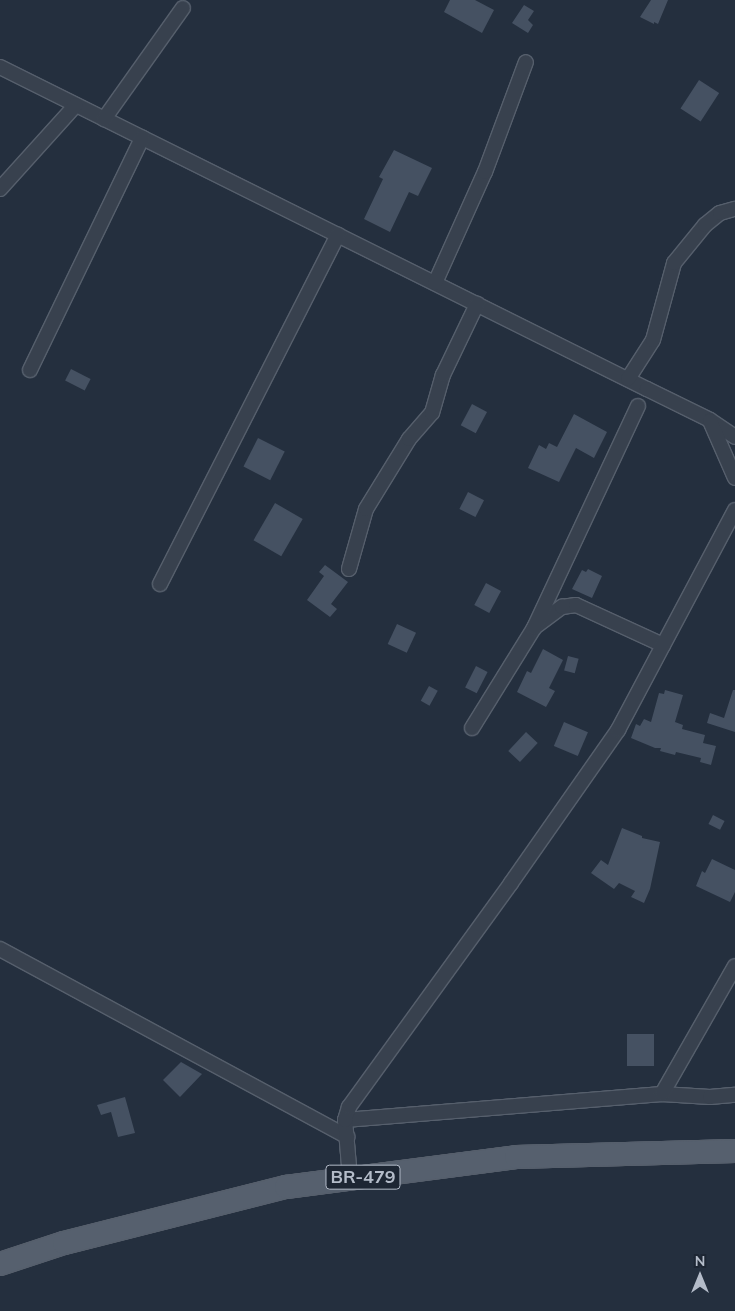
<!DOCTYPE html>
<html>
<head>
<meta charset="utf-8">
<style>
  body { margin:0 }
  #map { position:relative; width:735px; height:1311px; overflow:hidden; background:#242f3e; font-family:Mulish,sans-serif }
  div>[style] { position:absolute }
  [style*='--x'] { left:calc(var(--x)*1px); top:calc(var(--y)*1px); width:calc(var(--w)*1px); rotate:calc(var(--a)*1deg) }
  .building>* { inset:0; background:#455162; transform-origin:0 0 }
  .roads { filter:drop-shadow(1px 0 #565f6c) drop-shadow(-1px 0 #565f6c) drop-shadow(0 1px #565f6c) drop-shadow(0 -1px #565f6c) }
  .minor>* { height:14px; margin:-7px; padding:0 7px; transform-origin:7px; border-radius:7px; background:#38414e }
  .primary>* { height:22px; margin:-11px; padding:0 11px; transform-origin:11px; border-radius:11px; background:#56606e }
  span { translate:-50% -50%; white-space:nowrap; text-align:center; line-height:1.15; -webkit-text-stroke:4px #1d2633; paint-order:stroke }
  .shield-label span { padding:1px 4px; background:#1d2633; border:1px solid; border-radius:4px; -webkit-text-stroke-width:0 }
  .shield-label { font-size:18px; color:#b4bcc9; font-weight:700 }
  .north { position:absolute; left:675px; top:1251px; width:50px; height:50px; -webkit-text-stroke:4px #1d2633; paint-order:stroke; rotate:0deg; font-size:14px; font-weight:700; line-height:20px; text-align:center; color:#b4bcc9 }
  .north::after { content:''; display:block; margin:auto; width:18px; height:22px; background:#b4bcc9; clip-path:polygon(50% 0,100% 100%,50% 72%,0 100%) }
</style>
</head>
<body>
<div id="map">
  <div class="building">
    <i style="clip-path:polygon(450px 0,475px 0,494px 10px,482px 33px,444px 12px)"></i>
    <i style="clip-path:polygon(651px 0,668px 0,658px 24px,654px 22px,654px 24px,640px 17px)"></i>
    <i style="clip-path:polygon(524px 5px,534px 11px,528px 20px,533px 25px,528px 33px,512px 23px)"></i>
    <i style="left:699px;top:80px;width:24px;height:34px;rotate:33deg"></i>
    <i style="clip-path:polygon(394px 150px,432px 168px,418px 196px,409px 192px,390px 232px,364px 219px,383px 179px,379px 177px)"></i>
    <i style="left:71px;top:369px;width:22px;height:13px;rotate:27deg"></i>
    <i style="left:472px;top:404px;width:17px;height:24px;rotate:28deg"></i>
    <i style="clip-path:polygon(574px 414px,607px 432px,594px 458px,576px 448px,559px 482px,528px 468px,539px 445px,546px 449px,549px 443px,557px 447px)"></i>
    <i style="left:258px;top:438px;width:30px;height:32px;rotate:27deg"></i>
    <i style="left:468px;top:492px;width:18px;height:19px;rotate:27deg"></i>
    <i style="left:275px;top:503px;width:32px;height:43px;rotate:30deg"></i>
    <i style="clip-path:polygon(325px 565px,348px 582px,331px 604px,337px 609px,330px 617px,307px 600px,324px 576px,319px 572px)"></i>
    <i style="clip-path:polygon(588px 569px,602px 576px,592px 598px,572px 589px,582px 570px,586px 572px)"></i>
    <i style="left:486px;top:583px;width:17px;height:25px;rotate:28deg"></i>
    <i style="left:397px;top:624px;width:21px;height:22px;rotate:25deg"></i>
    <i style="clip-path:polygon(543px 649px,563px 660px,549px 688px,555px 691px,546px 707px,517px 692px,527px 671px,531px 673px)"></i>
    <i style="left:568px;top:656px;width:11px;height:15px;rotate:15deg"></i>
    <i style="left:476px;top:666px;width:13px;height:24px;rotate:27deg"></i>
    <i style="left:429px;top:686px;width:10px;height:17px;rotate:29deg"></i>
    <i style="clip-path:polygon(665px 690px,683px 695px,675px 722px,683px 725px,682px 729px,705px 735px,703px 743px,716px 746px,711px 765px,700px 762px,701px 758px,676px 752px,675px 755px,660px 751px,661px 748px,655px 748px,631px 738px,636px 724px,640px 726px,644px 719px,651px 722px,659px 693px,664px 694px)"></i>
    <i style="clip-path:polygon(733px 690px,735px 690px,735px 732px,707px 723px,710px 713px,724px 718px)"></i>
    <i style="left:564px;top:722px;width:26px;height:26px;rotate:23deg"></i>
    <i style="left:526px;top:732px;width:16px;height:26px;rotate:43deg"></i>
    <i style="left:713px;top:815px;width:13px;height:10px;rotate:27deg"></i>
    <i style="clip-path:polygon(622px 828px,642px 836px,642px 838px,660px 842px,650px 889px,644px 903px,631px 897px,635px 891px,619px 883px,614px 889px,591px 873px,601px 860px,608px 865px)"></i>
    <i style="clip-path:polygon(712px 859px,735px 870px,735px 892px,730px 902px,696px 886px,702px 871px,705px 873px)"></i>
    <i style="left:627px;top:1034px;width:27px;height:32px"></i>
    <i style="clip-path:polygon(181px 1062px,202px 1074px,180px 1097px,163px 1080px)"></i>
    <i style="clip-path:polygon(125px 1097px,135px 1133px,118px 1137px,111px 1112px,101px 1115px,97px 1105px)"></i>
  </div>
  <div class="roads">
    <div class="minor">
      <i style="--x:0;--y:67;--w:723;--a:26.46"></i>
      <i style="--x:647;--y:389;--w:70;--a:26.2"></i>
      <i style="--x:710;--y:420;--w:30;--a:34"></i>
      <i style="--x:104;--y:119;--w:136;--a:-54.6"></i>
      <i style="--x:0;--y:189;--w:113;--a:-47.9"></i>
      <i style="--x:435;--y:283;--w:122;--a:-65.8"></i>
      <i style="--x:485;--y:172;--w:117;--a:-69.6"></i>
      <i style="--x:30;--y:370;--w:258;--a:-64.2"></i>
      <i style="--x:628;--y:379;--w:46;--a:-57.3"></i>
      <i style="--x:653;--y:340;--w:80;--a:-74.7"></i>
      <i style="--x:674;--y:263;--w:49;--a:-50.8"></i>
      <i style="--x:705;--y:225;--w:19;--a:-39"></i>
      <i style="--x:720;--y:213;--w:15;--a:-16"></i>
      <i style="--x:710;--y:421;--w:62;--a:66.3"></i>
      <i style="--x:349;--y:569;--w:62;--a:-74.2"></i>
      <i style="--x:366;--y:509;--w:82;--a:-58.4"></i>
      <i style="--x:409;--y:439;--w:35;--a:-49"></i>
      <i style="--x:432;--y:413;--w:40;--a:-74"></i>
      <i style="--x:443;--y:375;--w:79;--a:-64.4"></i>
      <i style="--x:160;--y:584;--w:392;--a:-63"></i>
      <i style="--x:535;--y:627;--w:34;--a:-37"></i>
      <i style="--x:562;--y:607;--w:14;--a:-8"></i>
      <i style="--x:576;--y:605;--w:96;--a:24.7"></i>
      <i style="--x:472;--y:728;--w:118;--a:-58.2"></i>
      <i style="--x:534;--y:628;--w:245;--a:-64.9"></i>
      <i style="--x:0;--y:949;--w:395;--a:28.4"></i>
      <i style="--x:662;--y:1094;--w:48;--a:3.6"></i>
      <i style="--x:710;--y:1097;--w:25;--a:-5"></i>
      <i style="--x:345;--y:1120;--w:318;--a:-4.7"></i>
      <i style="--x:662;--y:1094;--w:147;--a:-60.3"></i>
      <i style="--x:350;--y:1178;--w:58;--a:-94.9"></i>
      <i style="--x:345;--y:1120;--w:14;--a:-73"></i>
      <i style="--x:349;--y:1107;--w:276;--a:-54.1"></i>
      <i style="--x:511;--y:883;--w:187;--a:-55"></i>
      <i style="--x:618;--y:730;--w:249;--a:-62"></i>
    </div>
    <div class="primary">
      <i style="--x:0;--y:1264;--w:67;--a:-18.2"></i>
      <i style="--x:64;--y:1243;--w:229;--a:-14.2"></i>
      <i style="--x:286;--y:1187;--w:232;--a:-7.4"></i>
      <i style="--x:516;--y:1157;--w:219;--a:-1.6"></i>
    </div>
  </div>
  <div class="shield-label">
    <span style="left:363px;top:1177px">BR-479</span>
  </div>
  <div class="north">N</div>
</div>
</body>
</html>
